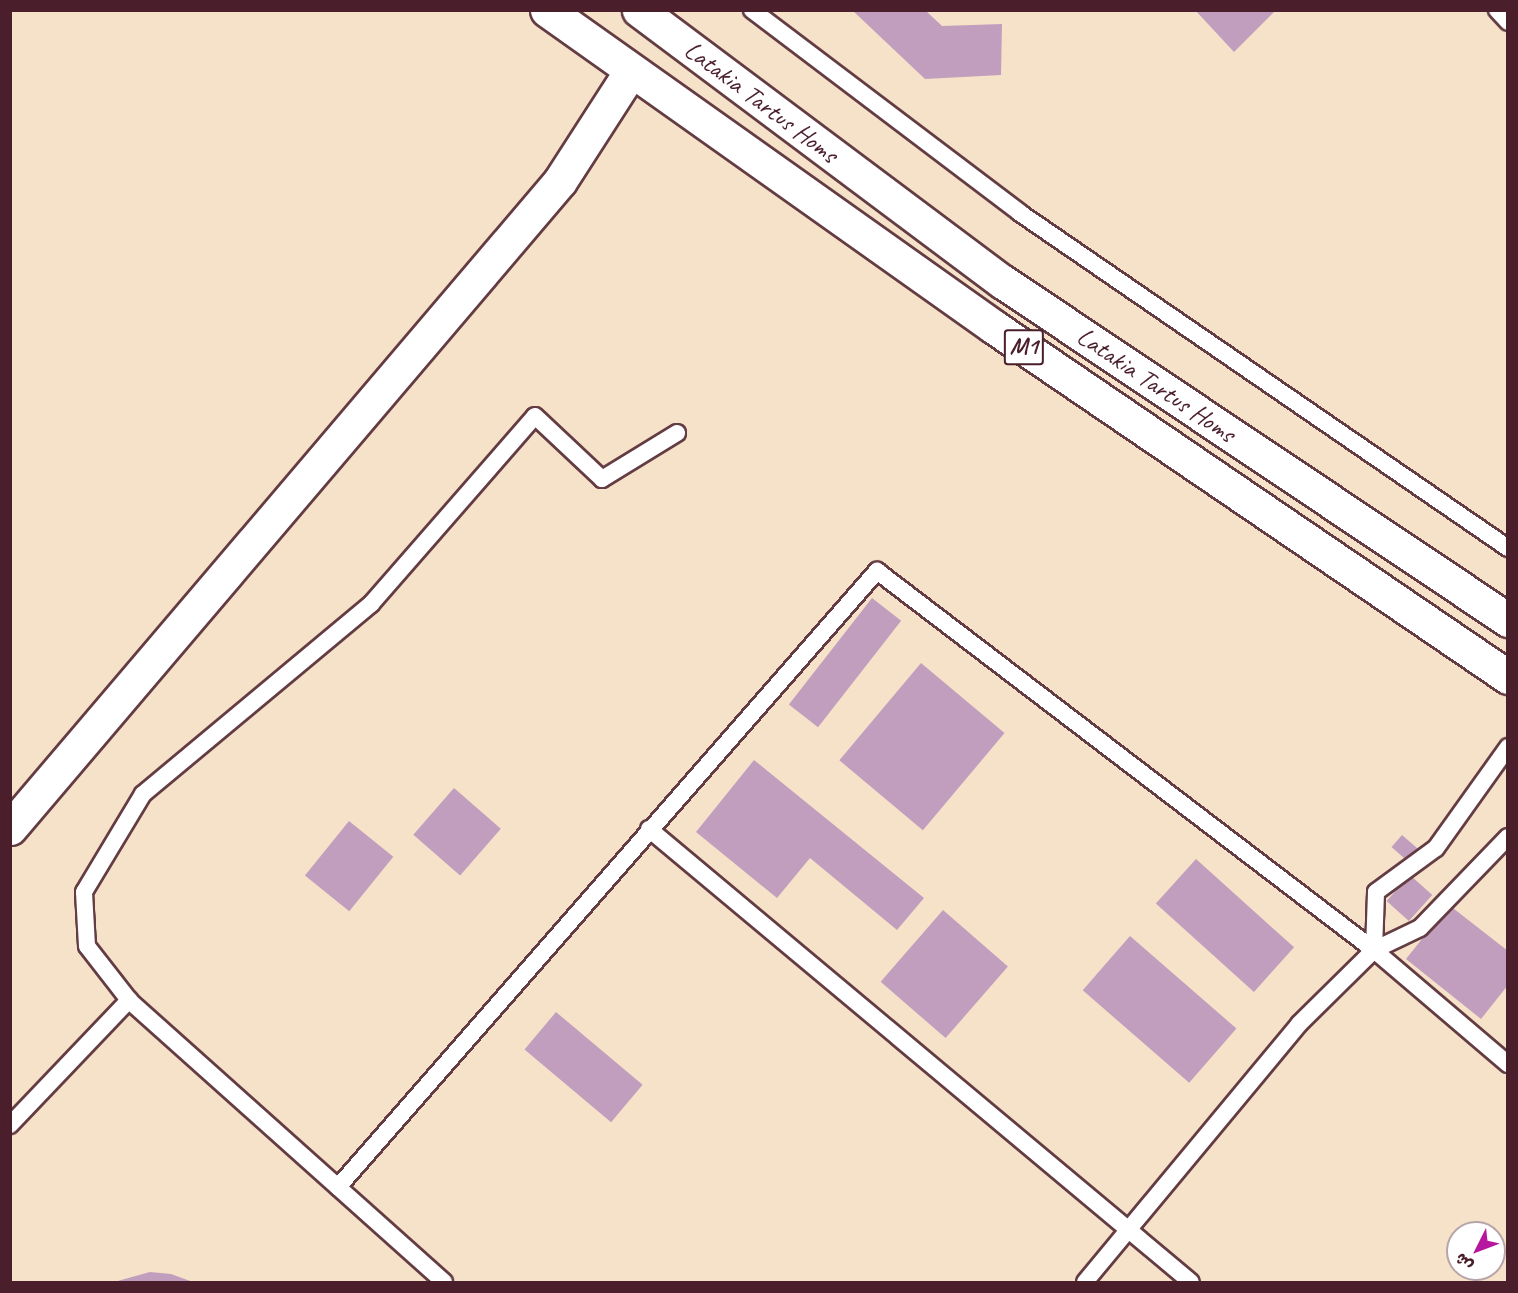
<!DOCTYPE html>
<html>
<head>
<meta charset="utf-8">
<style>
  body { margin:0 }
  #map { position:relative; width:1518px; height:1293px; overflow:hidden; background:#f5e2c9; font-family:Caveat,"Playpen Sans Arabic",sans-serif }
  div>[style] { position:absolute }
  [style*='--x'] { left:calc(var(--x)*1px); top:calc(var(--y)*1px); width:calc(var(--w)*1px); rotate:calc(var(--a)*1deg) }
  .building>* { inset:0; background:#c29ebe; transform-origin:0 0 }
  .roads { filter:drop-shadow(2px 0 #643c43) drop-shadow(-2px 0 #643c43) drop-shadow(0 2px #643c43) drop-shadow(0 -2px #643c43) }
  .lane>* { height:16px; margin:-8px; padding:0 8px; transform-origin:8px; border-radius:8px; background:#fff }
  .street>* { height:33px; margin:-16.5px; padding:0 16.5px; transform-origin:16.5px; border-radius:16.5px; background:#fff }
  .highway>* { height:33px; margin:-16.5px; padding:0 16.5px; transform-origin:16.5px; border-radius:16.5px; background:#fff }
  span { translate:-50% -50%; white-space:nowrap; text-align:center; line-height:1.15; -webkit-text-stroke:4.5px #fff; paint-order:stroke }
  .shield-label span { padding:2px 4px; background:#fff; border:2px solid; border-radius:4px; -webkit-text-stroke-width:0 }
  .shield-label { font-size:24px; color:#4a1f2b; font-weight:700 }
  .street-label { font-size:26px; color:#4a1f2b }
  .frame { position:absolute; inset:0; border:12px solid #4a1f2b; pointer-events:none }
  .north { position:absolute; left:1446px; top:1221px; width:60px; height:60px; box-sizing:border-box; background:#fff; border:2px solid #b7a5aa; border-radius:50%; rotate:228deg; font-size:16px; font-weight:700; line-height:24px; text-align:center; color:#4a1f2b }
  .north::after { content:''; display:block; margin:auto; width:21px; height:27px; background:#b5179e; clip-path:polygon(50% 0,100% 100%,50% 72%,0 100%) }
</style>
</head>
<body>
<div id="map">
  <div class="building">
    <i style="clip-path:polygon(852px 10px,925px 10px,942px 26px,1002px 24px,1001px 75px,925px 79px)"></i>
    <i style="clip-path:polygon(1195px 10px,1276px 10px,1234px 52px)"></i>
    <i style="left:872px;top:598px;width:37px;height:135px;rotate:38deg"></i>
    <i style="left:921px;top:663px;width:109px;height:127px;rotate:40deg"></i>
    <i style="clip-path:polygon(754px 760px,924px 898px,897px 930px,810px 858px,777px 898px,696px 832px)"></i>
    <i style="left:454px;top:788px;width:62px;height:62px;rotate:41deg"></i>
    <i style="left:349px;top:821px;width:57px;height:70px;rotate:39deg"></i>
    <i style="left:1402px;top:835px;width:23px;height:16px;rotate:41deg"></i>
    <i style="left:1196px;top:859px;width:132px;height:60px;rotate:42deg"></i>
    <i style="left:1410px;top:875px;width:30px;height:35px;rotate:42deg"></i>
    <i style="clip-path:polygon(1449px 905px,1508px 951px,1508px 985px,1481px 1019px,1406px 959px)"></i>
    <i style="left:943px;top:910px;width:86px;height:95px;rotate:41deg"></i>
    <i style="left:1130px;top:936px;width:141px;height:72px;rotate:41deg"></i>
    <i style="left:556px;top:1012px;width:113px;height:49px;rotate:40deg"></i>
    <i style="clip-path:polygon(150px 1272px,171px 1274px,193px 1282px,114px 1282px)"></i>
  </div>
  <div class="roads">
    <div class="lane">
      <i style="--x:752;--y:10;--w:336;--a:37.1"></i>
      <i style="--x:1020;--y:213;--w:592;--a:34.47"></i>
      <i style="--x:1497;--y:10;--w:16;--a:47"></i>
      <i style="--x:649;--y:829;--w:706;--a:39.89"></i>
      <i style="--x:1374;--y:950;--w:58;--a:-88"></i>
      <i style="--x:1376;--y:892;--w:74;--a:-36.3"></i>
      <i style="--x:1436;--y:848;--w:124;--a:-54.5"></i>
      <i style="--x:10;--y:1125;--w:173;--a:-46.4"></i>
      <i style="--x:338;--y:1187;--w:819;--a:-48.81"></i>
      <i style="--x:877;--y:571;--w:625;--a:37.33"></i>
      <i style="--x:1374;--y:950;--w:176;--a:40.4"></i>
      <i style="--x:444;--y:1282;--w:423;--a:-138.2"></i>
      <i style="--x:129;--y:1000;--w:68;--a:-127.9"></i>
      <i style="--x:87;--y:946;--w:54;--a:-93.2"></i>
      <i style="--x:84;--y:892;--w:114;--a:-59"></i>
      <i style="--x:143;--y:794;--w:297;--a:-39.8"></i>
      <i style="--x:371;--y:604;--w:249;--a:-48.9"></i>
      <i style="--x:535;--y:416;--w:92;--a:43.2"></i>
      <i style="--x:602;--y:479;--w:88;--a:-31.5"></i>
      <i style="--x:1085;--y:1282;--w:335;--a:-50.3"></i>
      <i style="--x:1299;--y:1024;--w:105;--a:-44.6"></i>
      <i style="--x:1374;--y:950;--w:51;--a:-25.6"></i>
      <i style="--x:1420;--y:928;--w:127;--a:-46"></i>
    </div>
    <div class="street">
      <i style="--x:10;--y:828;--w:849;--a:-49.63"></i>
      <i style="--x:560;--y:181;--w:131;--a:-57.2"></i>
    </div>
    <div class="highway">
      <i style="--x:547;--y:10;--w:548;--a:35.34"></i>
      <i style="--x:994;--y:327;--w:622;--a:34.25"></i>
      <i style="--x:639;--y:10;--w:454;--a:36.8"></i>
      <i style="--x:1003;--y:282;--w:608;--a:33.79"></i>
    </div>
  </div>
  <div class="shield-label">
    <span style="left:1024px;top:347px">M1</span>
  </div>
  <div class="street-label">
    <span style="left:761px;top:102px;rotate:37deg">Latakia Tartus Homs</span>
    <span style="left:1156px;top:385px;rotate:34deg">Latakia Tartus Homs</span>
  </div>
  <div class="frame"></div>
  <div class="north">ش</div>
</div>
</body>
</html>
